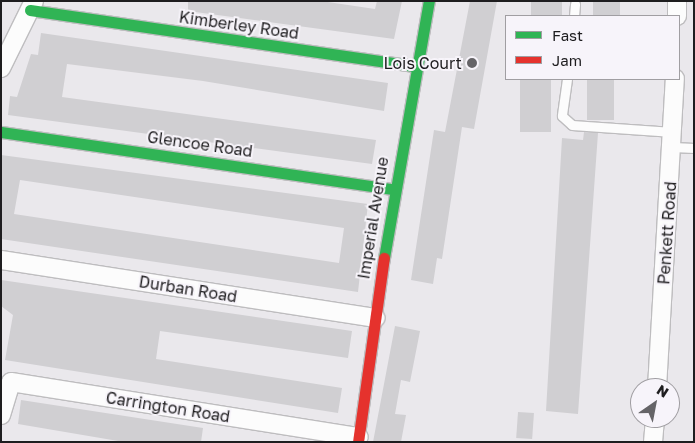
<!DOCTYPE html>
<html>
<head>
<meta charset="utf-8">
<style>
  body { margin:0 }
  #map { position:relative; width:695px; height:443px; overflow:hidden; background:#eae8ec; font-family:"Golos Text",sans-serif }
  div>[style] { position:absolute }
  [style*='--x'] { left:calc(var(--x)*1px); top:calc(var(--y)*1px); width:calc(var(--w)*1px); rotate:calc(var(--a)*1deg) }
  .building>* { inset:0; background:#d0cfd2; transform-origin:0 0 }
  .roads { filter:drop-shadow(1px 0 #bebdbf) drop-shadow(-1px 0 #bebdbf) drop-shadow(0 1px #bebdbf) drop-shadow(0 -1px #bebdbf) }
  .lane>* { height:9px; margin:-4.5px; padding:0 4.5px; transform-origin:4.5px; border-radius:4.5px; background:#fcfcfc }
  .street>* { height:18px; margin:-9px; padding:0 9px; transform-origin:9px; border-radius:9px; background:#fcfcfc }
  .fast>* { height:11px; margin:-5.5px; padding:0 5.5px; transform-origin:5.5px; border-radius:5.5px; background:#30b455 }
  .jam>* { height:11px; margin:-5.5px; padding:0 5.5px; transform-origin:5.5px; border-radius:5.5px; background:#e5322d }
  .dots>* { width:14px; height:14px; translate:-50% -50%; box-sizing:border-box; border:2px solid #f7f4fa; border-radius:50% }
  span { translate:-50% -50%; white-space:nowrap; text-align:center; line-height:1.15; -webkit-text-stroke:4px #f7f4fa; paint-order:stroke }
  .street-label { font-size:16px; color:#1e1d1f }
  .poi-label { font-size:16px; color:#1e1d1f }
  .right { translate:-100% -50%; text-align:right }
  .frame { position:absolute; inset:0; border:2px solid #1e1d1f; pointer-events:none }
  .legend { position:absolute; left:505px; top:15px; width:175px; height:65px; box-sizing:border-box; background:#f7f4fa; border:1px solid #a09ea2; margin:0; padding:6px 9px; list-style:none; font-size:15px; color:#1e1d1f }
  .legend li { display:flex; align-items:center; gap:10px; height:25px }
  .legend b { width:25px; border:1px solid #a09ea2 }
  .north { position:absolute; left:630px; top:378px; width:50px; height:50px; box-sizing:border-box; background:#f7f4fa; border:1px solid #a09ea2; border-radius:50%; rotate:33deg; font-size:14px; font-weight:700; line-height:20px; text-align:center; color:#1e1d1f }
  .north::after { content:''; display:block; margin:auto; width:18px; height:22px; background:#656467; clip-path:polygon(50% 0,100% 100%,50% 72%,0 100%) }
</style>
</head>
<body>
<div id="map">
  <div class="building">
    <i style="clip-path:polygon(188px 1px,321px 1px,375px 9px,377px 1px,402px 1px,394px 39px,188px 11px)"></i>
    <i style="clip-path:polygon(470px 1px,497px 1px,474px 129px,462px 127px,442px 259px,437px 258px,433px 284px,411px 280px,434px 130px,445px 132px)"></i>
    <i style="left:531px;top:1px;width:31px;height:15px"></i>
    <i style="left:593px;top:1px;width:27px;height:15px"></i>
    <i style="clip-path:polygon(41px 33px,388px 83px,384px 111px,203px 81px,67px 64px,62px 97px,376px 140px,372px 164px,8px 115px,10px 96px,17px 97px,31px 54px,38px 55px)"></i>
    <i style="left:520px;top:79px;width:31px;height:53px"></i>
    <i style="left:587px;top:79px;width:27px;height:41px"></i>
    <i style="clip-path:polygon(584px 132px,598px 133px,578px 414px,546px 411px,562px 138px,583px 140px)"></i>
    <i style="clip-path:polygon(evenodd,1px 155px,368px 204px,358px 292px,1px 239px,1px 155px,20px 180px,344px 228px,339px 263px,14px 214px,20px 180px)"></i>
    <i style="clip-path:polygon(1px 280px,352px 331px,348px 358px,160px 331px,156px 359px,342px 388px,338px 413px,5px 360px,13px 315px,1px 306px)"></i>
    <i style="clip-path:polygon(395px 326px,420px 331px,410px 382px,401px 380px,395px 414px,406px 415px,401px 442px,373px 442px)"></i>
    <i style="clip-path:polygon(21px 400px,203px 428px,201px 442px,124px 442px,18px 424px)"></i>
    <i style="left:518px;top:412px;width:16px;height:26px;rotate:4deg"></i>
  </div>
  <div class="roads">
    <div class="lane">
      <i style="--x:574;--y:16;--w:12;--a:-85"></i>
      <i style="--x:567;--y:79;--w:37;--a:98"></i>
      <i style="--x:562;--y:116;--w:13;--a:42"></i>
      <i style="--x:572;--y:125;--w:101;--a:4"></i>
      <i style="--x:673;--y:147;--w:21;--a:3"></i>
    </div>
    <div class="street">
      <i style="--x:677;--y:16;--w:15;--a:-90"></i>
      <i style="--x:1;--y:68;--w:75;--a:-63.8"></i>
      <i style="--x:1;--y:260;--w:379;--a:8.8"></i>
      <i style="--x:657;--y:388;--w:310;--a:-86.7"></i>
      <i style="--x:1;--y:415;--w:34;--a:-73"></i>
      <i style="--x:11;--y:382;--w:352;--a:9"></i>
      <i style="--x:653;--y:442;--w:24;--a:-85"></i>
    </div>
    <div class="fast">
      <i style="--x:30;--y:10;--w:388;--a:8.3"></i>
      <i style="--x:1;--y:132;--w:397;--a:8.3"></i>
      <i style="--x:384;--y:258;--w:261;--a:-80.1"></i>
    </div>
    <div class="jam">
      <i style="--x:358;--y:442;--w:186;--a:-82"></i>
    </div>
  </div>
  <div class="dots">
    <i style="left:472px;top:63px;background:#656467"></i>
  </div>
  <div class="street-label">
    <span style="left:239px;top:25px;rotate:8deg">Kimberley Road</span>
    <span style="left:200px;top:144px;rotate:8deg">Glencoe Road</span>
    <span style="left:373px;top:218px;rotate:-81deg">Imperial Avenue</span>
    <span style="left:667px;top:233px;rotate:-86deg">Penkett Road</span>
    <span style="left:188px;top:289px;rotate:9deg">Durban Road</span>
    <span style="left:168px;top:407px;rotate:9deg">Carrington Road</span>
  </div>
  <div class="poi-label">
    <span class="right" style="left:462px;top:63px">Lois Court</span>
  </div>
  <div class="frame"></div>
  <ul class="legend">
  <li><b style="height:6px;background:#30b455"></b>Fast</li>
  <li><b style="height:6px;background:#e5322d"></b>Jam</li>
  </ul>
  <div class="north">N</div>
</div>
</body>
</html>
